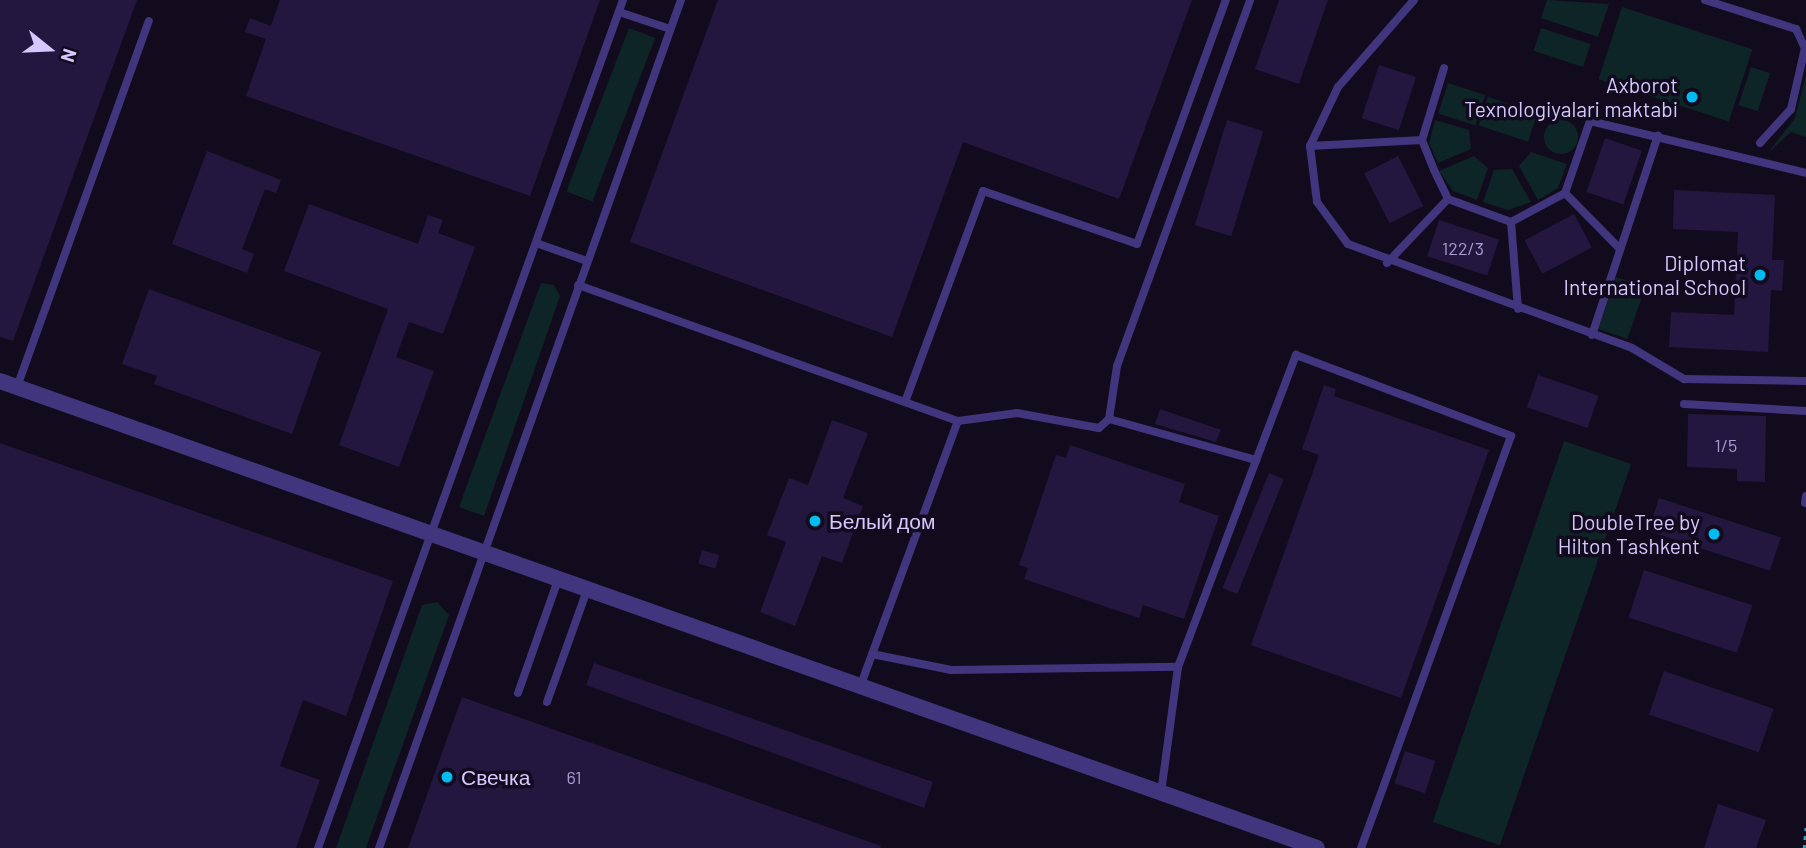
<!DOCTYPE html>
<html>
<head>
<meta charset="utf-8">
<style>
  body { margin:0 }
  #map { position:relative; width:1806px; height:848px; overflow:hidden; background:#110b1d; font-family:Barlow,sans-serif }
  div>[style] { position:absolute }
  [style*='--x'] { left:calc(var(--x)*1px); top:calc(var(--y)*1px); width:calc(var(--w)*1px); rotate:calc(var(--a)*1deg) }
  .green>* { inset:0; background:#0e2527; transform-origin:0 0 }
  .round { border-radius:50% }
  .building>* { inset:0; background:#24173f; transform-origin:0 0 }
  .path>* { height:2.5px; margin-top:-1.25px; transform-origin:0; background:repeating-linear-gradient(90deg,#2ba7b0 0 3.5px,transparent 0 8.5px) }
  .lane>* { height:8px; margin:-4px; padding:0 4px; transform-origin:4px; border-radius:4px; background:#41357d }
  .street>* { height:16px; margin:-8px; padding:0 8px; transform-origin:8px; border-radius:8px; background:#41357d }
  .dots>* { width:19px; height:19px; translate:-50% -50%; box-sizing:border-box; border:4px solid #110b1d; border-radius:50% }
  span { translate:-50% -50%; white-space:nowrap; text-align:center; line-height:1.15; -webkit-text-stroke:7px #110b1d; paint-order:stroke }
  .number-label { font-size:18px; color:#a99ccf }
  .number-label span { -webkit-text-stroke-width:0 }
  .poi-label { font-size:21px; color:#d5c8ff }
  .right { translate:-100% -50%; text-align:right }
  .left { translate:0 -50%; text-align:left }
  .north { position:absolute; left:14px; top:14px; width:70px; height:70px; -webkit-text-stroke:5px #110b1d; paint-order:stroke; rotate:108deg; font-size:19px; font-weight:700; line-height:28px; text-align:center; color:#d5c8ff }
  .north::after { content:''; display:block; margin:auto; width:24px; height:32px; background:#d5c8ff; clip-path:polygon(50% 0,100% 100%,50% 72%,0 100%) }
</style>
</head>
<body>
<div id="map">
  <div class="green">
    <i style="clip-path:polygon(1547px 0,1609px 4px,1598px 37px,1541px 18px)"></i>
    <i style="left:1622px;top:7px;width:137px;height:76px;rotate:18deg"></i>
    <i style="left:629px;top:28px;width:28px;height:175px;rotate:21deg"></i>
    <i style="left:1541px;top:28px;width:52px;height:24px;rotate:18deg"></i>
    <i style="left:1751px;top:67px;width:20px;height:40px;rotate:18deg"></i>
    <i style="clip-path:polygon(1806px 75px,1806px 137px,1791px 132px,1768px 153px,1795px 118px)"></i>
    <i style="left:1448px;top:83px;width:39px;height:32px;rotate:18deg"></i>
    <i style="left:1488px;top:97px;width:52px;height:30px;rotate:18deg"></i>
    <i style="clip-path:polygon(1435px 120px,1469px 130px,1471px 149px,1438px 163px,1429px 143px)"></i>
    <i class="round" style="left:1544px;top:120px;width:34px;height:34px"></i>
    <i style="clip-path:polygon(1531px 152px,1567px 164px,1558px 188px,1538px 200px,1519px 166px)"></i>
    <i style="clip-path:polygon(1474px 156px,1488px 168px,1477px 200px,1453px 191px,1439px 171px)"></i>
    <i style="clip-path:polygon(1512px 169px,1531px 202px,1508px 210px,1483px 202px,1494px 170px)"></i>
    <i style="left:1616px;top:277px;width:31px;height:55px;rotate:19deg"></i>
    <i style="clip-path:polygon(541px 283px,554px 285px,560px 296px,484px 516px,459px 507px)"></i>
    <i style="left:1564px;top:441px;width:71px;height:403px;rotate:19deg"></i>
    <i style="clip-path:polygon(437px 602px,449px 615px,366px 848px,336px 848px,422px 605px)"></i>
  </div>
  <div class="building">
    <i style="clip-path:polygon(0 0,137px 0,13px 341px,0 337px)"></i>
    <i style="clip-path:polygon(280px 0,600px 0,530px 196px,246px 96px,266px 39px,245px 32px,250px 18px,271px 26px)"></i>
    <i style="clip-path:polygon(718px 0,1192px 0,1119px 199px,963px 142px,892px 337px,630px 242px)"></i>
    <i style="clip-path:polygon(1279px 0,1328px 0,1299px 84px,1255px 69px)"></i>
    <i style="left:1379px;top:65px;width:39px;height:56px;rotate:18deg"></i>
    <i style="left:1227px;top:120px;width:38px;height:110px;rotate:17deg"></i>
    <i style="left:1605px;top:138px;width:39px;height:57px;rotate:19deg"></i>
    <i style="clip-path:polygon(207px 151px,281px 180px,276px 193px,265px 189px,242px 249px,254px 254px,247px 273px,172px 244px)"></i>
    <i style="left:1398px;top:156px;width:56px;height:38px;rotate:63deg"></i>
    <i style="clip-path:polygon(1674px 190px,1775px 195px,1772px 260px,1784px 260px,1782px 291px,1771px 290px,1768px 352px,1669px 347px,1671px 312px,1734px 315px,1738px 232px,1673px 229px)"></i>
    <i style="clip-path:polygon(309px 204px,418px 244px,428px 215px,443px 220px,438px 233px,475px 247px,443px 334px,409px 322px,396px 357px,434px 371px,399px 467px,339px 445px,388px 309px,284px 271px)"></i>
    <i style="left:1574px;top:214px;width:38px;height:56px;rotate:62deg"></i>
    <i style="left:1439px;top:220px;width:63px;height:38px;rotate:18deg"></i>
    <i style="clip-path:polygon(149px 289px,321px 352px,292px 434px,154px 384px,157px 376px,122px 364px)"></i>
    <i style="left:1538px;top:375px;width:64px;height:34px;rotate:19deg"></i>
    <i style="clip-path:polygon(1324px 385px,1336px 389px,1334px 396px,1489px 450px,1401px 698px,1251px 645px,1319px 455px,1302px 449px)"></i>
    <i style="clip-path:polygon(1160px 409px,1221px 430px,1216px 442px,1155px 424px)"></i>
    <i style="clip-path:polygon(1688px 414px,1766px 416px,1765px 482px,1737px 481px,1737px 469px,1687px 467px)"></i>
    <i style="clip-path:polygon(832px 420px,868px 433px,843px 498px,863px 506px,842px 563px,822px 556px,795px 626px,760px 612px,786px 542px,767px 535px,789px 478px,808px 485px)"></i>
    <i style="clip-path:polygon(0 443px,393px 581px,346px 716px,303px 700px,280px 766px,320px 780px,296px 848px,0 848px)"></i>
    <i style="clip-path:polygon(1070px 445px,1185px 484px,1179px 502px,1219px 516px,1184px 619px,1143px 605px,1139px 618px,1024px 579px,1028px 568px,1019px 565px,1056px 455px,1066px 458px)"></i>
    <i style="left:1269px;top:473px;width:16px;height:124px;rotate:22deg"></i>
    <i style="left:1659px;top:498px;width:128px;height:35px;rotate:18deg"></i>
    <i style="left:702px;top:550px;width:18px;height:14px;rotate:16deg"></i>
    <i style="left:1644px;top:570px;width:114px;height:50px;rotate:18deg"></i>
    <i style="clip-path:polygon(594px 663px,933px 782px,924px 808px,586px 685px)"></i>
    <i style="left:1664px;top:671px;width:116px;height:46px;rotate:19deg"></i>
    <i style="clip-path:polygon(462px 697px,881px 846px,880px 848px,408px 848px)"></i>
    <i style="left:1405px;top:751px;width:32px;height:34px;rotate:18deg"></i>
    <i style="clip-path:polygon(1718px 804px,1766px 820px,1756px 848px,1704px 848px)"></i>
  </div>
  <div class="path">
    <i style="--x:1804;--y:848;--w:22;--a:-85"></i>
  </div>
  <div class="lane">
    <i style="--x:1414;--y:0;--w:116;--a:131.1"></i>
    <i style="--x:1338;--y:87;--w:65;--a:115.4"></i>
    <i style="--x:1310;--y:146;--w:56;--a:82.9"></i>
    <i style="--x:1317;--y:202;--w:52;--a:53.6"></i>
    <i style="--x:1348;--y:244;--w:302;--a:20.1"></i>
    <i style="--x:1632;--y:348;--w:61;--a:30.8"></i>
    <i style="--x:1684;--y:379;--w:122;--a:0.9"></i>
    <i style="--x:1705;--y:0;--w:96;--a:17.7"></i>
    <i style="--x:1796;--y:29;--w:21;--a:65"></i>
    <i style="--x:1805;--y:48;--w:63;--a:102.9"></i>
    <i style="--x:1791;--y:109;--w:46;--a:132.4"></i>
    <i style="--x:619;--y:12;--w:54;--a:18.4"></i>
    <i style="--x:1444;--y:68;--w:75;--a:107"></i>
    <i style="--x:1422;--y:140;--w:32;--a:68"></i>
    <i style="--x:1434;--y:170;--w:32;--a:64"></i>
    <i style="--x:1448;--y:199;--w:67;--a:20.1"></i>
    <i style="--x:1511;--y:222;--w:61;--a:-28.2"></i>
    <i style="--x:1565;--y:193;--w:76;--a:-70.9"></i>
    <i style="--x:1590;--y:121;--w:222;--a:13.5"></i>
    <i style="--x:1310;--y:146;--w:112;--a:-3.1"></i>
    <i style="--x:1565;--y:193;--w:78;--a:45.5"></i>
    <i style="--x:1511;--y:222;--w:87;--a:85.4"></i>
    <i style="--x:536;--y:243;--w:54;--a:19.4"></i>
    <i style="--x:1387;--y:263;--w:88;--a:-46.4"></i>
    <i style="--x:578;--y:285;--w:404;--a:19.7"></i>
    <i style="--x:958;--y:421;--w:60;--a:-7.7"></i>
    <i style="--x:1017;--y:413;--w:83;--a:10.4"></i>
    <i style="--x:1099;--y:428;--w:13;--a:-42"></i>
    <i style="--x:1109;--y:419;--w:54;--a:-81.4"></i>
    <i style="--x:1117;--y:366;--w:389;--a:-70"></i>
    <i style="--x:1592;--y:335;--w:210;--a:-71.7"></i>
    <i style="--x:17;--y:387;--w:389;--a:-70.2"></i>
    <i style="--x:905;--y:402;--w:225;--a:-69.7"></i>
    <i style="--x:983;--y:191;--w:163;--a:19"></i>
    <i style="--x:1137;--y:244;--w:260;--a:-70"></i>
    <i style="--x:1684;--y:404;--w:122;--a:3.3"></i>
    <i style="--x:1109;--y:419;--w:153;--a:15.6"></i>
    <i style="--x:1805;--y:503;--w:7;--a:-82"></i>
    <i style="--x:872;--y:654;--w:81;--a:11.4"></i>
    <i style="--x:951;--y:670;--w:227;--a:-0.8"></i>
    <i style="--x:860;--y:687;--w:283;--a:-69.8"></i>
    <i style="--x:518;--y:693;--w:120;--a:-70.5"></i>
    <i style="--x:547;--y:702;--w:119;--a:-70.3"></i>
    <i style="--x:1161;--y:793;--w:127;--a:-82.3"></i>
    <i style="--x:1178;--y:667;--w:334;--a:-69.3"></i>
    <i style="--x:1296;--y:355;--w:230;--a:20.6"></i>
    <i style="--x:1511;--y:436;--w:438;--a:110"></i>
    <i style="--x:318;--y:848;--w:901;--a:-70.22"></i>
    <i style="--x:379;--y:848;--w:900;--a:-70.4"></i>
  </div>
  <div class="street">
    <i style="--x:0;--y:381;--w:1397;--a:19.52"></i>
  </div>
  <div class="dots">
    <i style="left:1692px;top:97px;background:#00bcf3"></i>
    <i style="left:1760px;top:275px;background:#00bcf3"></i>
    <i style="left:815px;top:521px;background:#00bcf3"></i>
    <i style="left:1714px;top:534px;background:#00bcf3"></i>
    <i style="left:447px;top:777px;background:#00bcf3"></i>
  </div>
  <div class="number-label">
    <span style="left:1463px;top:248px">122/3</span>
    <span style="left:1726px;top:445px">1/5</span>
    <span style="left:574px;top:777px">61</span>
  </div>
  <div class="poi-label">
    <span class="right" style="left:1678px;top:97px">Axborot<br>Texnologiyalari maktabi</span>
    <span class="right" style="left:1746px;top:275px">Diplomat<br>International School</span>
    <span class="left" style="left:829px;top:521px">Белый дом</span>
    <span class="right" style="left:1700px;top:534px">DoubleTree by<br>Hilton Tashkent</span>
    <span class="left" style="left:461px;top:777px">Свечка</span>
  </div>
  <div class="north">N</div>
</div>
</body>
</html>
